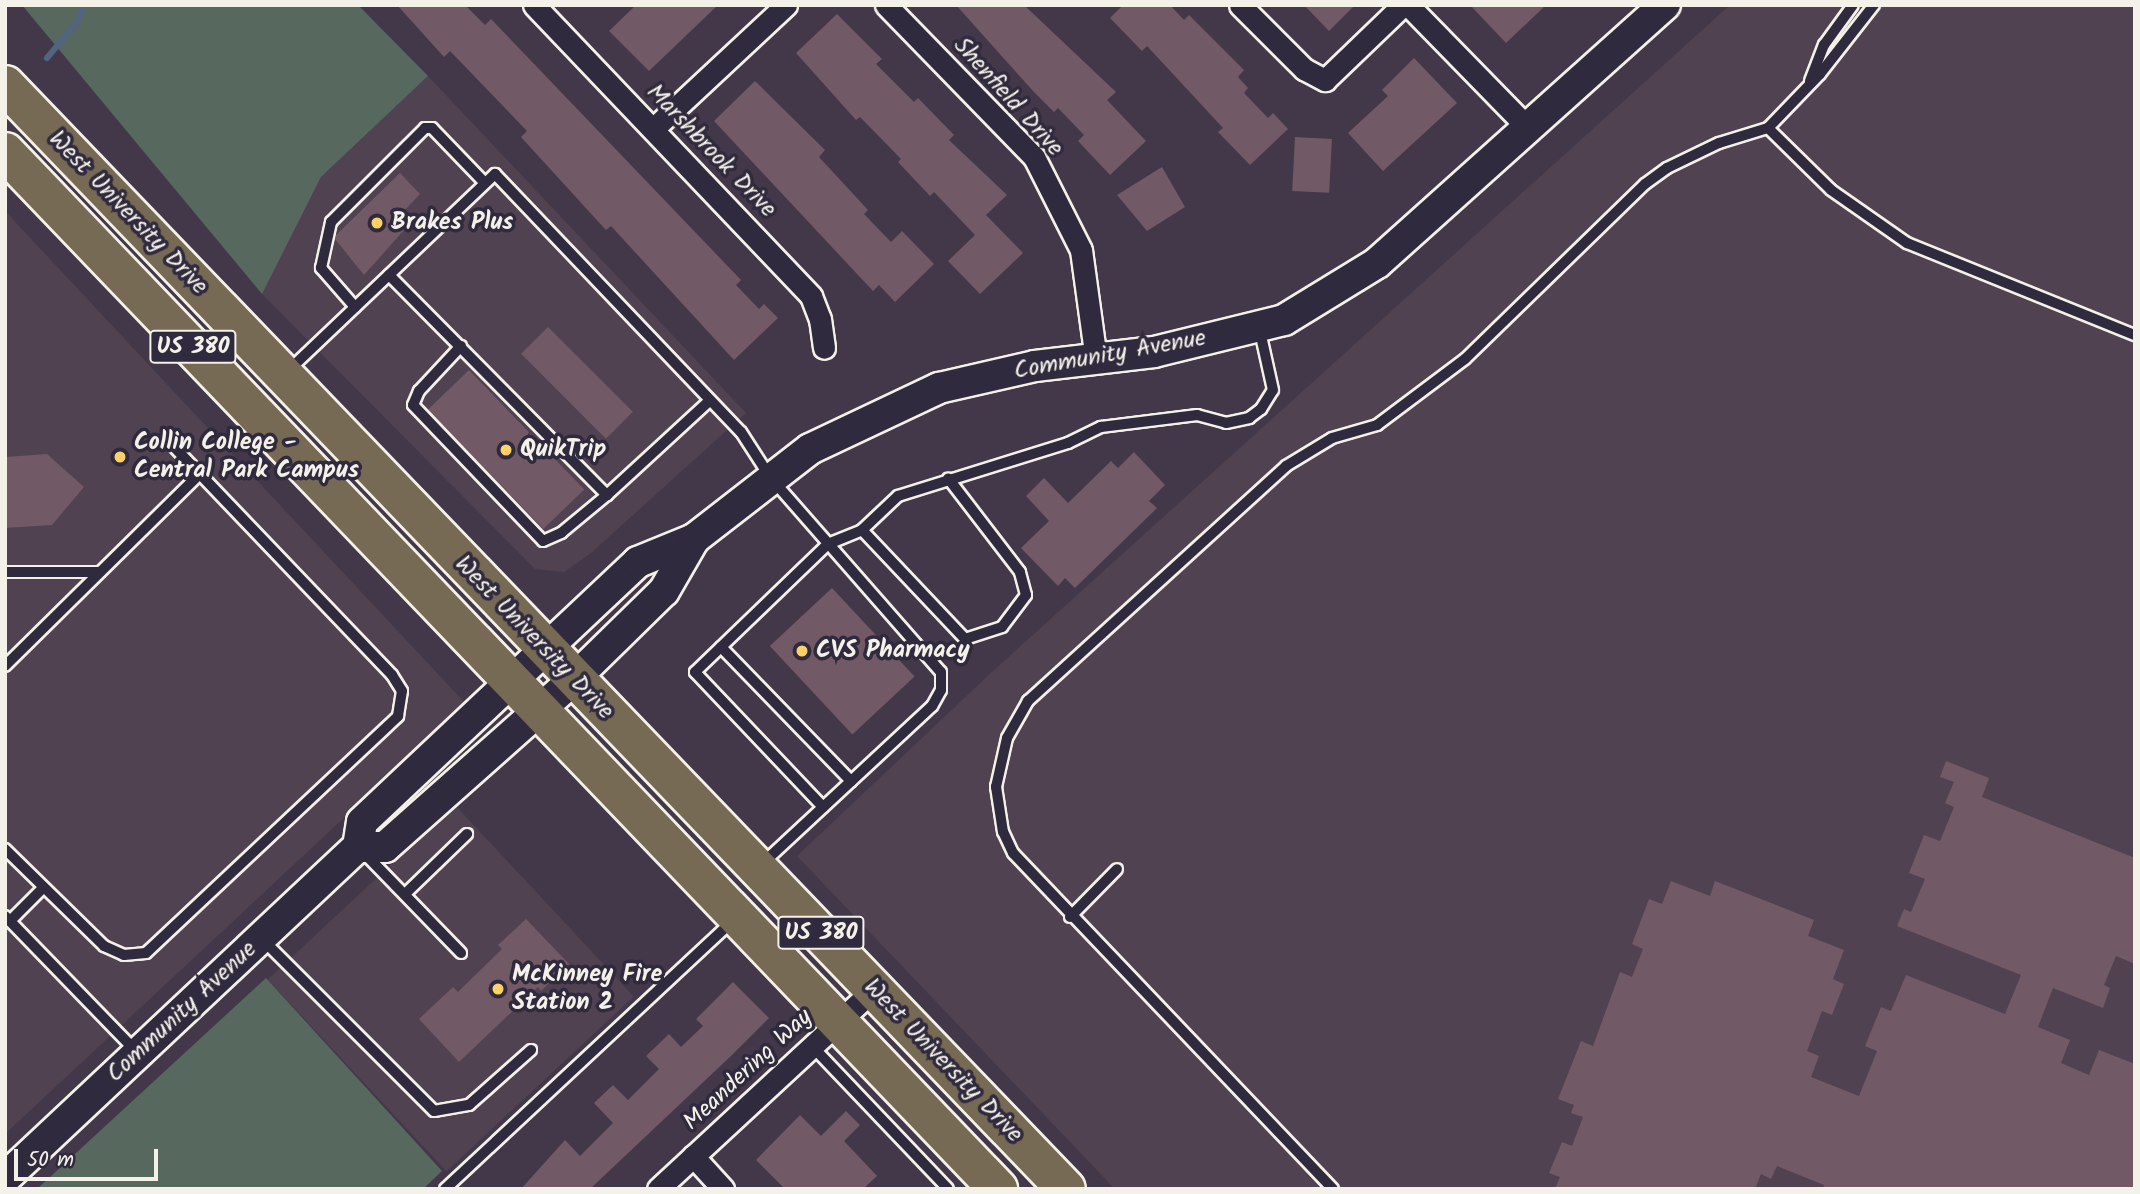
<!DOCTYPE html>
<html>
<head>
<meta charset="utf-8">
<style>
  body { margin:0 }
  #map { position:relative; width:2140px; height:1194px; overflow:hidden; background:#433849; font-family:Kalam,sans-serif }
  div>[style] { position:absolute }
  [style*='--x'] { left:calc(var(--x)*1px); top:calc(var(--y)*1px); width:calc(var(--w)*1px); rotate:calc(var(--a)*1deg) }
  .built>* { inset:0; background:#514251; transform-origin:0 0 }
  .green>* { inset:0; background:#57685f }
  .stream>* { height:6px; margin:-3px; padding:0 3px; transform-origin:3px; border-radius:3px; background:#53647e }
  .building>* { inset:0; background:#715965; transform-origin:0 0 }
  .roads { filter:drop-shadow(2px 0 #f4f1e8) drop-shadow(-2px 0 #f4f1e8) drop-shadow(0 2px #f4f1e8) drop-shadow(0 -2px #f4f1e8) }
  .lane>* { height:10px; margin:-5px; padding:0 5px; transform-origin:5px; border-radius:5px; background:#2f2a3d }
  .street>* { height:21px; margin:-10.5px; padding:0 10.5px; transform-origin:10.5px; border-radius:10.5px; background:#2f2a3d }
  .secondary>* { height:30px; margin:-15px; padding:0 15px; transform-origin:15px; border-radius:15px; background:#2f2a3d }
  .highway>* { height:38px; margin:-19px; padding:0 19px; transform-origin:19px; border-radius:19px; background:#766a54 }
  .dots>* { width:19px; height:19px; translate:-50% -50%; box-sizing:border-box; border:4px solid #2f2a3d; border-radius:50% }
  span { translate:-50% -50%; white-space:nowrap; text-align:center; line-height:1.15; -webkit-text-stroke:7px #2f2a3d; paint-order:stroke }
  .shield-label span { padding:2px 5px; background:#2f2a3d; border:2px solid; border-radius:5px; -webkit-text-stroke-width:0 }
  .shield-label { font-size:23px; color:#f4f1e8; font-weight:700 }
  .street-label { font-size:24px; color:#f4f1e8 }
  .poi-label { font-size:24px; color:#f4f1e8; font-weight:700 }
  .left { translate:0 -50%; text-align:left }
  .frame { position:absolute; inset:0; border:7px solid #f4f1e8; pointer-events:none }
  .scale { position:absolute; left:14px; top:1149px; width:144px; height:32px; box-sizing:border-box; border:4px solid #f4f1e8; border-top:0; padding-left:9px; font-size:21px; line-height:24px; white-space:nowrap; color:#f4f1e8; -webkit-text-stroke:5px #2f2a3d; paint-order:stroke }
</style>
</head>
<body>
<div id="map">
  <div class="built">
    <i style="clip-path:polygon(1730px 5px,2135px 5px,2135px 1189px,1115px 1189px,797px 856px,993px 671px)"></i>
    <i style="clip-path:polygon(428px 76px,746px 413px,591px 553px,564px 572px,535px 569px,262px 294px,321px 177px)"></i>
    <i style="clip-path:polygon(5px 211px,466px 704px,5px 1134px)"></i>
    <i style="left:455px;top:805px;width:262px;height:256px;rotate:47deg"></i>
  </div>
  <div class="green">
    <i style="clip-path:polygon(22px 5px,358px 5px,428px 76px,321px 177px,262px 294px)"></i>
    <i style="clip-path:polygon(266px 978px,442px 1171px,423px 1189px,37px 1189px)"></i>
  </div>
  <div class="stream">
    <i style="--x:47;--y:58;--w:47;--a:-50.2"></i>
    <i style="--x:77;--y:22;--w:19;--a:-65"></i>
  </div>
  <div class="building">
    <i style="clip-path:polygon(397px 5px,465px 5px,485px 25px,491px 19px,741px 280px,736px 285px,759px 309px,764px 304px,778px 318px,734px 360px,611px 226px,606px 230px,594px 217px,521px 137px,527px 131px,450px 51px,444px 57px)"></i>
    <i style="clip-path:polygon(636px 5px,718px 5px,649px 71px,609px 31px)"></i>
    <i style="clip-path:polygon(956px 5px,1024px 5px,1116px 92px,1107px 100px,1146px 141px,1110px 175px,1078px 141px,1084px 135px,1058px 108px,1054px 112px,1033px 91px)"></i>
    <i style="clip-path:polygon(1123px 5px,1170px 5px,1184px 20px,1189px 15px,1244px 70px,1238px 77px,1248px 88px,1244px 93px,1268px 118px,1273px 113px,1288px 129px,1250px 165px,1218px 132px,1223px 128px,1147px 46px,1142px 51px,1110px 18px)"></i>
    <i style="clip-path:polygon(1304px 5px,1355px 5px,1329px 31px)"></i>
    <i style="clip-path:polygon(1470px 5px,1546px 5px,1506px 43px)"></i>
    <i style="clip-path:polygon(837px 14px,882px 59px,876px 64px,914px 102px,918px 98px,954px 135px,949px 140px,1007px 195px,986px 215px,1023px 253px,980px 294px,948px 261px,975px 235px,934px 192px,930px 196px,898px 162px,901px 159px,860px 117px,856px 120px,796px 53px)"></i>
    <i style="clip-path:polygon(1414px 58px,1457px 103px,1383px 171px,1348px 133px,1388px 96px,1382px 90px)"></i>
    <i style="clip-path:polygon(755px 81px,825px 150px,819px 157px,868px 210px,864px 214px,891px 242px,902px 231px,934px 264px,895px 302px,879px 285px,873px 291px,714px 121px)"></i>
    <i style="left:1295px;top:137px;width:37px;height:54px;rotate:3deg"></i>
    <i style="clip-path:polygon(1162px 167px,1185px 207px,1147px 231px,1117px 195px)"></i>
    <i style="clip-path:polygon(400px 173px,420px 194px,404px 211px,413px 220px,364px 275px,335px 239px,336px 235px)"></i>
    <i style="left:548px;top:327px;width:120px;height:38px;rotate:45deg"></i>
    <i style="left:469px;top:370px;width:166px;height:57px;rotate:46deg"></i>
    <i style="clip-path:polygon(1134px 452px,1165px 485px,1149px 501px,1157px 508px,1075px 588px,1065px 578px,1058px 586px,1021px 548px,1049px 521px,1026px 496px,1044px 478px,1068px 503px,1111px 461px,1118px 468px)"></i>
    <i style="clip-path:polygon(47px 454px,84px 487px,52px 525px,5px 528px,5px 457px)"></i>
    <i style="left:832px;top:588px;width:121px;height:85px;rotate:47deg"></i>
    <i style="clip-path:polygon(1946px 761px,1989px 778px,1982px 797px,2135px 858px,2135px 964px,2116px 956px,2104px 985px,2110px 988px,2103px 1008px,2053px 988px,2038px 1027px,2070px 1040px,2061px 1063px,2089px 1075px,2099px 1050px,2135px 1064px,2135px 1189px,1823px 1189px,1824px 1185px,1777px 1166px,1771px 1179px,1761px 1174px,1755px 1189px,1555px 1189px,1560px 1177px,1549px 1173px,1562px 1142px,1572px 1146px,1583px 1117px,1571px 1113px,1574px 1105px,1558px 1099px,1581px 1041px,1593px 1046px,1620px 972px,1632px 977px,1643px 949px,1632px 944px,1649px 899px,1662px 904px,1671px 881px,1710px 896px,1715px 881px,1814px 920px,1808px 936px,1844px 950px,1833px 979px,1844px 984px,1832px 1015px,1822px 1011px,1807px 1051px,1819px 1056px,1811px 1077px,1859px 1096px,1877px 1051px,1865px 1046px,1881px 1007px,1891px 1011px,1906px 975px,2005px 1014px,2021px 975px,1897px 926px,1904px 909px,1911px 912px,1925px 879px,1909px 873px,1924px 835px,1940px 841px,1954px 807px,1945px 803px,1954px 782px,1940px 777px)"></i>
    <i style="clip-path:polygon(526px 919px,569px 964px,541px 991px,538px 987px,459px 1062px,419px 1019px,453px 987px,458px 992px,502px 949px,498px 945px)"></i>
    <i style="clip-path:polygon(733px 982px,769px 1018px,732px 1055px,590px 1189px,521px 1189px,565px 1140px,580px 1156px,613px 1123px,594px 1103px,613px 1085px,628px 1100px,659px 1069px,646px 1056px,669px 1034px,681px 1047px,703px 1026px,696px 1019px)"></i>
    <i style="clip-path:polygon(846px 1111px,860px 1125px,844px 1141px,877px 1176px,863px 1189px,785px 1189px,756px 1160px,800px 1115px,821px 1136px)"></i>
  </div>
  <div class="roads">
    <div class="lane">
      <i style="--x:1810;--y:81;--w:39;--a:-69"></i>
      <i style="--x:1824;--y:45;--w:49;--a:-54.1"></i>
      <i style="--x:1768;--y:128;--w:88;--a:44.5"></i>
      <i style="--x:1831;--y:190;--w:93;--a:34.9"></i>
      <i style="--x:1907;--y:243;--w:246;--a:22"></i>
      <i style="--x:389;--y:275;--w:310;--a:45.3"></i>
      <i style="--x:607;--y:495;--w:137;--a:-42.6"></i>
      <i style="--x:355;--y:307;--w:52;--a:-131.1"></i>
      <i style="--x:321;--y:268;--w:47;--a:-77.7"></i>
      <i style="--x:331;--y:222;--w:133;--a:-45"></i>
      <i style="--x:425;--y:128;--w:7;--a:0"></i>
      <i style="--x:432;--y:128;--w:76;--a:46.1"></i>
      <i style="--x:461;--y:346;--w:62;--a:133"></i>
      <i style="--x:419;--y:391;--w:15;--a:113"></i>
      <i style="--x:413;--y:405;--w:188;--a:46.3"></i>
      <i style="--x:543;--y:541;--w:20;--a:-24"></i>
      <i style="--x:561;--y:533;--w:60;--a:-39.6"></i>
      <i style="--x:288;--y:371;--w:286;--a:-43.6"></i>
      <i style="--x:495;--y:174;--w:356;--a:46.4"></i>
      <i style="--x:741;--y:432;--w:54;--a:57.2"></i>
      <i style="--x:770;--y:477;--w:259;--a:48.8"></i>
      <i style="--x:941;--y:672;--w:18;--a:90"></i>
      <i style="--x:941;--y:690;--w:18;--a:119"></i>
      <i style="--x:932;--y:706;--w:231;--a:137.1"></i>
      <i style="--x:862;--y:530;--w:150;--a:46.6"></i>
      <i style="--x:965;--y:639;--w:39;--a:-18"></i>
      <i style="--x:1002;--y:627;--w:40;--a:-53"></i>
      <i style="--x:1026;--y:595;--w:24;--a:-105"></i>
      <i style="--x:1020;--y:572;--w:118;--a:-127.5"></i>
      <i style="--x:5;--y:572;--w:95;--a:0"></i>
      <i style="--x:721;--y:647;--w:187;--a:45.9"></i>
      <i style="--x:5;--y:666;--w:274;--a:-44.6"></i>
      <i style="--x:823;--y:807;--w:186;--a:-133.5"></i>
      <i style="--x:695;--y:672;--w:185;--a:-43.9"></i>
      <i style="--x:828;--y:544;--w:37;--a:-22"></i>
      <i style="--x:862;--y:530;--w:50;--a:-43.4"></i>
      <i style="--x:898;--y:496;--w:178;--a:-17.3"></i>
      <i style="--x:1068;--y:443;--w:37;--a:-26"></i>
      <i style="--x:1101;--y:427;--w:97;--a:-7.1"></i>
      <i style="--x:1197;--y:415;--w:30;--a:15"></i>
      <i style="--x:1226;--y:423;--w:24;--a:-12"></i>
      <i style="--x:1249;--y:418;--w:15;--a:-37"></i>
      <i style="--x:1261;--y:409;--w:22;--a:-58"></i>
      <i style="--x:1273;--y:390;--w:65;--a:-102.5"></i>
      <i style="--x:5;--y:849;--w:139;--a:44.4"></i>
      <i style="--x:104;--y:946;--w:22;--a:24"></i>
      <i style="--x:124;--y:955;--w:22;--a:-5"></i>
      <i style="--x:146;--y:953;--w:346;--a:-43.2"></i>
      <i style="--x:398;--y:716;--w:25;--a:-81"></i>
      <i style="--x:402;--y:691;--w:19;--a:-122"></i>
      <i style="--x:392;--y:675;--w:324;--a:-133.7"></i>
      <i style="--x:365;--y:854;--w:138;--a:45.9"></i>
      <i style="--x:406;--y:893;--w:85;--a:-44"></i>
      <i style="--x:5;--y:916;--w:188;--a:45.9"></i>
      <i style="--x:1070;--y:917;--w:67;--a:-45.6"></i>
      <i style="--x:10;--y:921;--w:47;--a:-45"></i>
      <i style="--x:263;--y:940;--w:242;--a:45"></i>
      <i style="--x:434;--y:1111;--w:36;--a:-10"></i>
      <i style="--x:469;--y:1105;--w:83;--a:-41.6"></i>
      <i style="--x:812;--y:1046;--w:197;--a:46.4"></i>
      <i style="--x:445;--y:1189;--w:394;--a:-43"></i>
      <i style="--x:1333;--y:1189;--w:464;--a:-133.6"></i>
      <i style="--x:1013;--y:853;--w:23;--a:-115"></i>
      <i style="--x:1003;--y:832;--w:46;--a:-98.8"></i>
      <i style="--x:996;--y:787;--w:50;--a:-77.3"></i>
      <i style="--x:1007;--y:738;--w:43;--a:-60.4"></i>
      <i style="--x:1028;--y:701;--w:349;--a:-42.3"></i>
      <i style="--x:1286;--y:466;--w:54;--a:-31.3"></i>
      <i style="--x:1332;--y:438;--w:47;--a:-16.1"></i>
      <i style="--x:1377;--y:425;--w:110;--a:-36.9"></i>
      <i style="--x:1465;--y:359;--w:251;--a:-44.2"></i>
      <i style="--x:1645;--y:184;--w:27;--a:-36"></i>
      <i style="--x:1667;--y:168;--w:58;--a:-25.7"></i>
      <i style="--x:1719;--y:143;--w:51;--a:-17"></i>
      <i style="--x:1768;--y:128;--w:75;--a:-46.1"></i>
      <i style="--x:1820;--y:74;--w:88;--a:-52"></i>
    </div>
    <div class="street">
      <i style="--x:534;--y:5;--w:402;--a:46.4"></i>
      <i style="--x:811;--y:296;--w:25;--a:69"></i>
      <i style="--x:820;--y:319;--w:29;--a:82"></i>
      <i style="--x:886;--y:5;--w:212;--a:45.8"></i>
      <i style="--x:1034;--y:157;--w:104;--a:63.2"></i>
      <i style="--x:1081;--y:250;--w:110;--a:82.2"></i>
      <i style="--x:1240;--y:5;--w:91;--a:45"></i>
      <i style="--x:1304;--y:69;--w:24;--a:28"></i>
      <i style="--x:1325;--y:80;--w:108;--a:-43.9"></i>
      <i style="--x:1408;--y:5;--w:170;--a:45.7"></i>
      <i style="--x:653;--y:129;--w:182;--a:-43"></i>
      <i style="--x:693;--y:1156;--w:45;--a:47.7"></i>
      <i style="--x:658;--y:1189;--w:294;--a:-42.8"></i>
    </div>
    <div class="secondary">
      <i style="--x:358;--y:847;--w:27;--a:0"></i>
      <i style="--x:385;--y:847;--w:251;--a:-41.6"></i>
      <i style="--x:573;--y:680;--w:127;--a:-44.4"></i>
      <i style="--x:664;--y:591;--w:60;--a:-60"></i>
      <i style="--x:5;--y:1178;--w:484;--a:-43.2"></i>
      <i style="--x:358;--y:847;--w:25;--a:-81"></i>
      <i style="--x:362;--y:822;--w:379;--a:-43.3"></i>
      <i style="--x:638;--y:562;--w:61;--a:-22.3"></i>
      <i style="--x:694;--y:539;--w:147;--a:-37.8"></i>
      <i style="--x:810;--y:449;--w:143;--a:-25.3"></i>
      <i style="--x:939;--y:388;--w:98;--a:-12.9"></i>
      <i style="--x:1035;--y:366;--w:120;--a:-6.7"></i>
      <i style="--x:1154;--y:352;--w:134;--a:-13.8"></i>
      <i style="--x:1284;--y:320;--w:109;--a:-31.5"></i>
      <i style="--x:1377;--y:263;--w:387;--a:-41.9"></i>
    </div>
    <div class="highway">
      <i style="--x:5;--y:85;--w:1531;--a:46.14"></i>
      <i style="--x:5;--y:152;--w:1436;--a:46.24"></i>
    </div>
  </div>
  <div class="dots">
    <i style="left:377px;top:223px;background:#ffd166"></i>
    <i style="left:506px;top:450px;background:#ffd166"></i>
    <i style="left:120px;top:457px;background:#ffd166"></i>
    <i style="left:802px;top:651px;background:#ffd166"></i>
    <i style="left:498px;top:989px;background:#ffd166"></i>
  </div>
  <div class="shield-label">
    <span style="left:193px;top:347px">US 380</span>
    <span style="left:821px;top:933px">US 380</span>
  </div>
  <div class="street-label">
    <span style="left:1008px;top:97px;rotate:48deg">Shenfield Drive</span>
    <span style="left:711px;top:151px;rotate:46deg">Marshbrook Drive</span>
    <span style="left:128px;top:213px;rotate:46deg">West University Drive</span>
    <span style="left:1110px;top:355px;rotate:-10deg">Community Avenue</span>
    <span style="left:534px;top:638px;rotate:46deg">West University Drive</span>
    <span style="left:182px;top:1012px;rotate:-43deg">Community Avenue</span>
    <span style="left:943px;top:1061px;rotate:46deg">West University Drive</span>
    <span style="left:748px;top:1070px;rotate:-43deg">Meandering Way</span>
  </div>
  <div class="poi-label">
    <span class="left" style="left:391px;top:223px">Brakes Plus</span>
    <span class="left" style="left:134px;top:457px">Collin College -<br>Central Park Campus</span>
    <span class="left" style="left:520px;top:450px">QuikTrip</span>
    <span class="left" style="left:816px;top:651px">CVS Pharmacy</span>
    <span class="left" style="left:512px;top:989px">McKinney Fire<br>Station 2</span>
  </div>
  <div class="frame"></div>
  <div class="scale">50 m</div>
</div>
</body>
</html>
